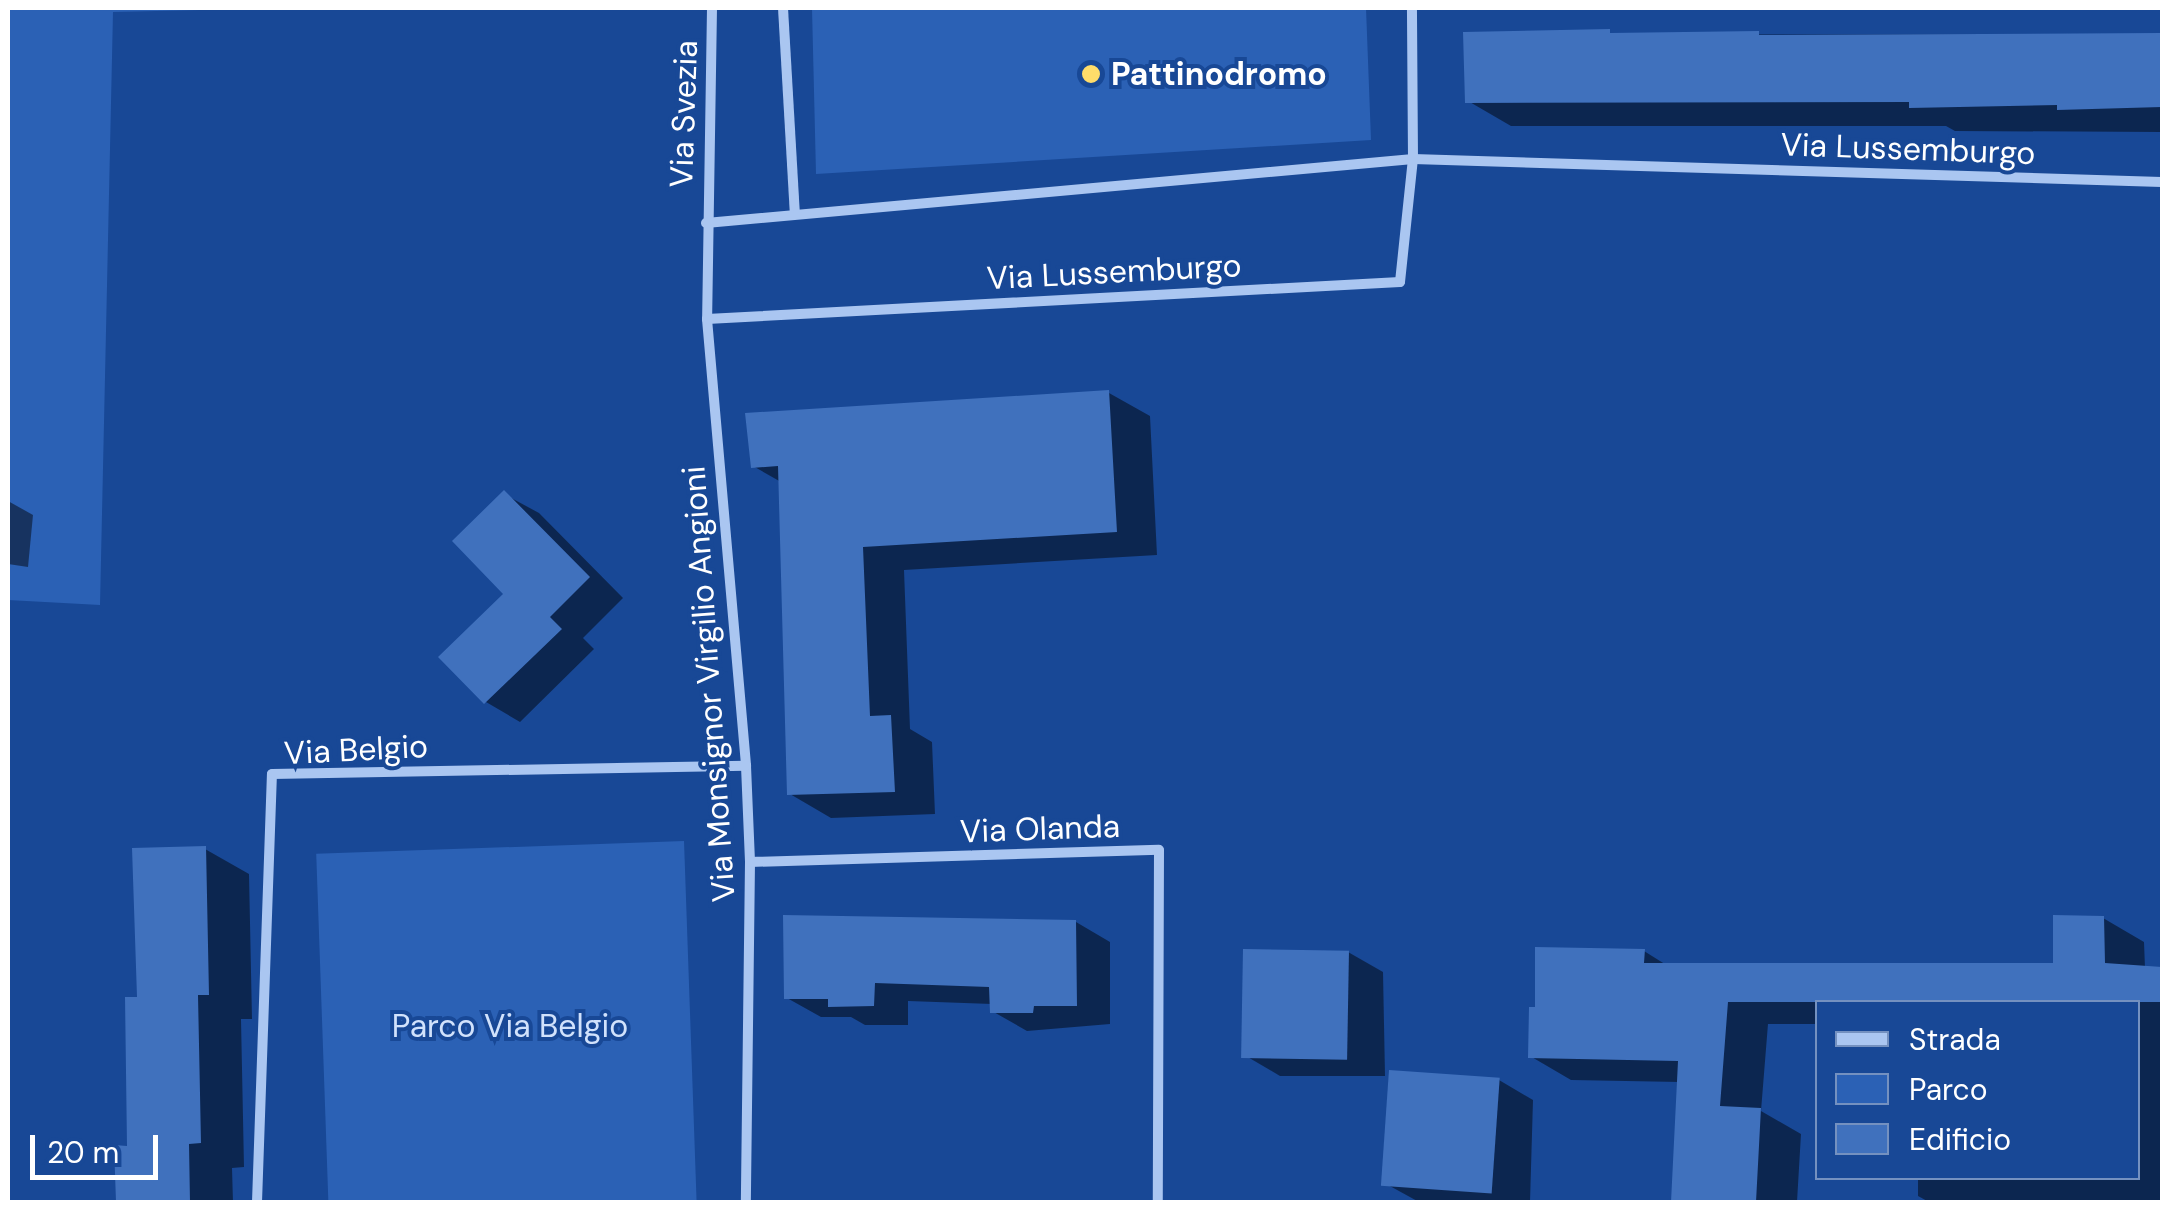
<!DOCTYPE html>
<html>
<head>
<meta charset="utf-8">
<style>
  body { margin:0 }
  #map { position:relative; width:2170px; height:1210px; overflow:hidden; background:#184896; font-family:"DM Sans",sans-serif }
  div>[style] { position:absolute }
  [style*='--x'] { left:calc(var(--x)*1px); top:calc(var(--y)*1px); width:calc(var(--w)*1px); rotate:calc(var(--a)*1deg) }
  .green>* { inset:0; background:#2b61b5; transform-origin:0 0 }
  .shadow>* { inset:0; background:#0007 }
  .building>* { inset:0; background:#4071bd; transform-origin:0 0 }
  .minor>* { height:10px; margin:-5px; padding:0 5px; transform-origin:5px; border-radius:5px; background:#aac6f1 }
  .dots>* { width:28px; height:28px; translate:-50% -50%; box-sizing:border-box; border:5px solid #184896; border-radius:50% }
  span { translate:-50% -50%; white-space:nowrap; text-align:center; line-height:1.15; -webkit-text-stroke:8px #184896; paint-order:stroke }
  .poi-label { font-size:32px; color:#fff; font-weight:700 }
  .left { translate:0 -50%; text-align:left }
  .street-label { font-size:32px; color:#fff }
  .park-label { font-size:32px; color:#d1e2fc }
  .frame { position:absolute; inset:0; border:10px solid #fff; pointer-events:none }
  .legend { position:absolute; left:1815px; top:1000px; width:325px; height:180px; box-sizing:border-box; background:#184896; border:2px solid #7491c0; margin:0; padding:12px 18px; list-style:none; font-size:30px; color:#fff }
  .legend li { display:flex; align-items:center; gap:20px; height:50px }
  .legend b { width:50px; border:2px solid #7491c0 }
  .scale { position:absolute; left:30px; top:1135px; width:128px; height:45px; box-sizing:border-box; border:5px solid #fff; border-top:0; padding-left:12px; font-size:30px; line-height:35px; white-space:nowrap; color:#fff; -webkit-text-stroke:8px #184896; paint-order:stroke }
</style>
</head>
<body>
<div id="map">
  <div class="green">
    <i style="clip-path:polygon(8px 8px,287px 8px,113px 12px,100px 605px,8px 600px)"></i>
    <i style="clip-path:polygon(812px 8px,1366px 8px,1371px 140px,816px 174px)"></i>
    <i style="left:684px;top:841px;width:361px;height:368px;rotate:88deg"></i>
  </div>
  <div class="shadow">
    <i style="clip-path:polygon(1466px 34px,2162px 35px,2162px 132px,1955px 131px,1946px 126px,1511px 126px,1468px 101px)"></i>
    <i style="clip-path:polygon(1109px 393px,1150px 416px,1157px 555px,904px 570px,910px 729px,932px 742px,935px 814px,831px 818px,790px 794px,781px 482px,753px 466px)"></i>
    <i style="clip-path:polygon(504px 494px,539px 513px,623px 598px,583px 638px,594px 649px,520px 722px,486px 702px,506px 595px)"></i>
    <i style="clip-path:polygon(8px 501px,33px 515px,28px 567px,8px 564px)"></i>
    <i style="clip-path:polygon(205px 849px,249px 874px,252px 1019px,241px 1019px,244px 1167px,232px 1168px,233px 1202px,118px 1202px,117px 1148px,129px 1148px,140px 999px)"></i>
    <i style="clip-path:polygon(2103px 918px,2144px 942px,2145px 968px,2162px 970px,2162px 1202px,1929px 1202px,1918px 1196px,1918px 1178px,2138px 1178px,2138px 1002px,1818px 1002px,1818px 1024px,1768px 1024px,1761px 1111px,1801px 1134px,1797px 1202px,1674px 1202px,1680px 1082px,1571px 1080px,1530px 1056px,1644px 951px,1668px 966px,2056px 965px)"></i>
    <i style="clip-path:polygon(1076px 922px,1110px 942px,1110px 1024px,1027px 1031px,992px 1011px,992px 1004px,908px 1001px,908px 1025px,865px 1025px,851px 1017px,821px 1017px,787px 998px)"></i>
    <i style="clip-path:polygon(1348px 952px,1383px 972px,1385px 1076px,1280px 1076px,1246px 1056px)"></i>
    <i style="clip-path:polygon(1499px 1080px,1533px 1100px,1530px 1202px,1419px 1202px,1388px 1185px)"></i>
  </div>
  <div class="building">
    <i style="clip-path:polygon(1610px 29px,1610px 33px,1759px 31px,1759px 35px,2162px 33px,2162px 107px,2057px 110px,2057px 105px,1909px 108px,1909px 102px,1465px 103px,1463px 32px)"></i>
    <i style="clip-path:polygon(1109px 390px,1117px 532px,863px 547px,870px 716px,891px 715px,895px 792px,787px 795px,778px 466px,751px 468px,745px 413px)"></i>
    <i style="clip-path:polygon(504px 490px,590px 577px,550px 617px,562px 629px,484px 704px,438px 657px,503px 594px,452px 541px)"></i>
    <i style="clip-path:polygon(206px 846px,209px 995px,198px 995px,201px 1143px,189px 1144px,190px 1202px,116px 1202px,114px 1145px,127px 1146px,125px 997px,137px 997px,132px 848px)"></i>
    <i style="clip-path:polygon(783px 915px,1076px 920px,1077px 1006px,1034px 1006px,1033px 1013px,990px 1013px,989px 987px,875px 983px,874px 1006px,828px 1007px,828px 999px,784px 999px)"></i>
    <i style="clip-path:polygon(2053px 915px,2104px 916px,2105px 963px,2162px 967px,2162px 1002px,1728px 1002px,1720px 1106px,1761px 1108px,1756px 1202px,1671px 1202px,1678px 1061px,1528px 1058px,1529px 1007px,1535px 1007px,1535px 947px,1645px 949px,1644px 963px,2053px 963px)"></i>
    <i style="left:1243px;top:949px;width:106px;height:109px;rotate:1deg"></i>
    <i style="left:1389px;top:1070px;width:111px;height:116px;rotate:4deg"></i>
  </div>
  <div class="minor">
    <i style="--x:712;--y:8;--w:311;--a:90.9"></i>
    <i style="--x:707;--y:319;--w:449;--a:85"></i>
    <i style="--x:746;--y:766;--w:96;--a:87.6"></i>
    <i style="--x:750;--y:862;--w:340;--a:90.7"></i>
    <i style="--x:783;--y:8;--w:206;--a:86.7"></i>
    <i style="--x:706;--y:223;--w:710;--a:-5.17"></i>
    <i style="--x:1413;--y:159;--w:749;--a:1.76"></i>
    <i style="--x:707;--y:319;--w:694;--a:-3.06"></i>
    <i style="--x:1400;--y:282;--w:124;--a:-84"></i>
    <i style="--x:1413;--y:159;--w:151;--a:-90.4"></i>
    <i style="--x:750;--y:862;--w:409;--a:-1.7"></i>
    <i style="--x:1159;--y:850;--w:352;--a:90.2"></i>
    <i style="--x:257;--y:1202;--w:428;--a:-88"></i>
    <i style="--x:272;--y:774;--w:474;--a:-1"></i>
  </div>
  <div class="dots">
    <i style="left:1091px;top:74px;background:#ffdc6a"></i>
  </div>
  <div class="poi-label">
    <span class="left" style="left:1111px;top:74px">Pattinodromo</span>
  </div>
  <div class="street-label">
    <span style="left:684px;top:114px;rotate:-88deg">Via Svezia</span>
    <span style="left:1908px;top:149px;rotate:2deg">Via Lussemburgo</span>
    <span style="left:1114px;top:272px;rotate:-3deg">Via Lussemburgo</span>
    <span style="left:709px;top:684px;rotate:-94deg">Via Monsignor Virgilio Angioni</span>
    <span style="left:356px;top:750px;rotate:-3deg">Via Belgio</span>
    <span style="left:1040px;top:829px;rotate:-2deg">Via Olanda</span>
  </div>
  <div class="park-label">
    <span style="left:510px;top:1026px">Parco Via Belgio</span>
  </div>
  <div class="frame"></div>
  <ul class="legend">
  <li><b style="height:12px;background:#aac6f1"></b>Strada</li>
  <li><b style="height:28px;background:#2b61b5"></b>Parco</li>
  <li><b style="height:28px;background:#4071bd"></b>Edificio</li>
  </ul>
  <div class="scale">20 m</div>
</div>
</body>
</html>
